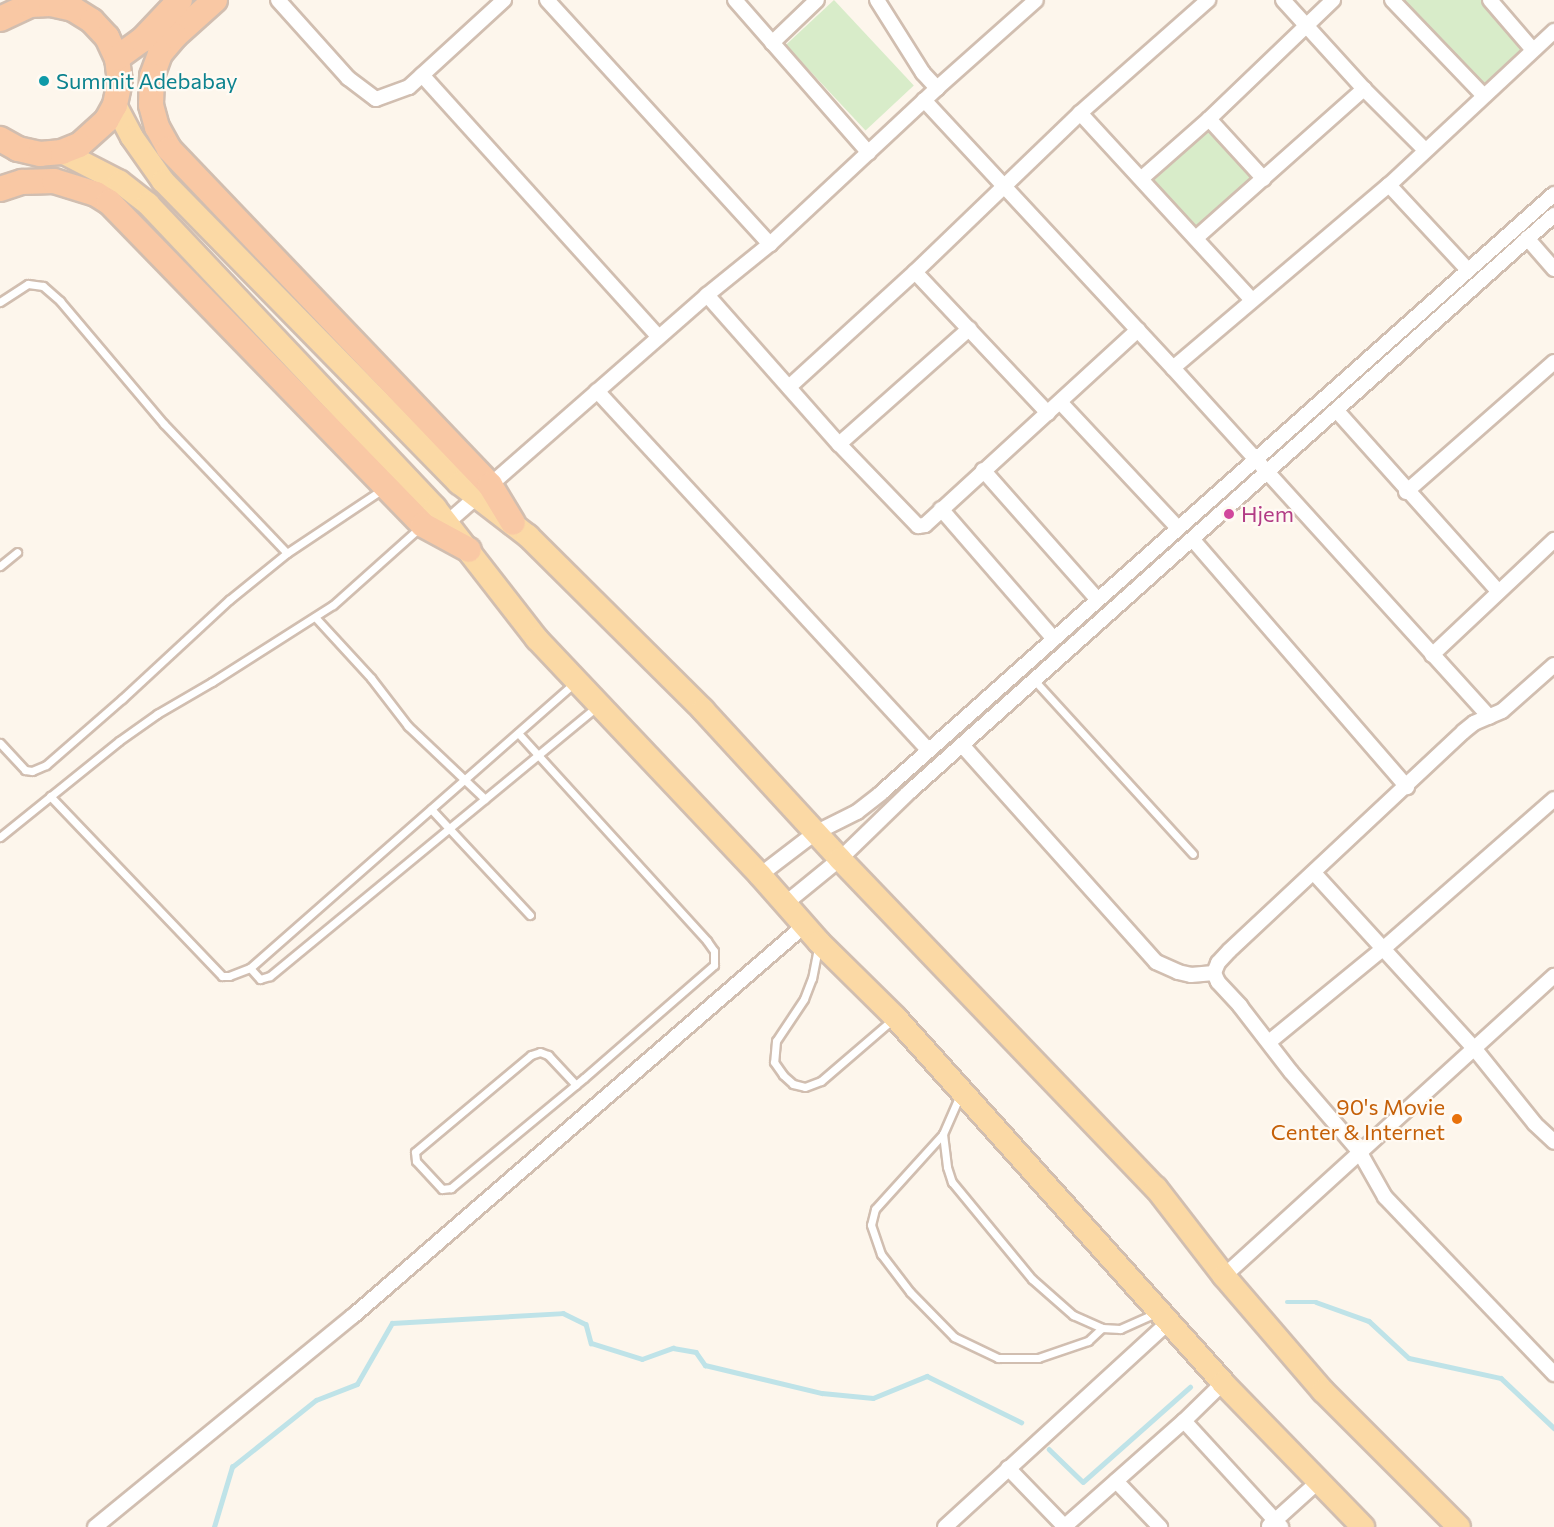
<!DOCTYPE html>
<html>
<head>
<meta charset="utf-8">
<style>
  body { margin:0 }
  #map { position:relative; width:1554px; height:1527px; overflow:hidden; background:#fdf6ec; font-family:Commissioner,sans-serif }
  div>[style] { position:absolute }
  [style*='--x'] { left:calc(var(--x)*1px); top:calc(var(--y)*1px); width:calc(var(--w)*1px); rotate:calc(var(--a)*1deg) }
  .green>* { inset:0; background:#d8ecc9; transform-origin:0 0 }
  .stream>* { height:4.5px; margin:-2.25px; padding:0 2.25px; transform-origin:2.25px; border-radius:2.25px; background:#bfe3e8 }
  .roads { filter:drop-shadow(2px 0 #d1beb0) drop-shadow(-2px 0 #d1beb0) drop-shadow(0 2px #d1beb0) drop-shadow(0 -2px #d1beb0) }
  .service>* { height:7px; margin:-3.5px; padding:0 3.5px; transform-origin:3.5px; border-radius:3.5px; background:#fff }
  .minor>* { height:14px; margin:-7px; padding:0 7px; transform-origin:7px; border-radius:7px; background:#fff }
  .primary>* { height:22px; margin:-11px; padding:0 11px; transform-origin:11px; border-radius:11px; background:#fbd9a5 }
  .trunk>* { height:24px; margin:-12px; padding:0 12px; transform-origin:12px; border-radius:12px; background:#f9c8a4 }
  .dots>* { width:16px; height:16px; translate:-50% -50%; box-sizing:border-box; border:3px solid #fffaf3; border-radius:50% }
  span { translate:-50% -50%; white-space:nowrap; text-align:center; line-height:1.15; -webkit-text-stroke:4.5px #fffaf3; paint-order:stroke }
  .culture-label { font-size:22px; color:#0d838f }
  .left { translate:0 -50%; text-align:left }
  .hotel-label { font-size:22px; color:#b23c85 }
  .food-label { font-size:22px; color:#c56008 }
  .right { translate:-100% -50%; text-align:right }
</style>
</head>
<body>
<div id="map">
  <div class="green">
    <i style="left:834px;top:0;width:117px;height:66px;rotate:47deg"></i>
    <i style="clip-path:polygon(1401px 0,1485px 0,1525px 46px,1480px 88px)"></i>
    <i style="left:1211px;top:128px;width:70px;height:81px;rotate:48deg"></i>
  </div>
  <div class="stream">
    <i style="--x:1287;--y:1302;--w:29;--a:0"></i>
    <i style="--x:1316;--y:1302;--w:56;--a:19.7"></i>
    <i style="--x:1369;--y:1321;--w:54;--a:42.8"></i>
    <i style="--x:1409;--y:1358;--w:94;--a:12.3"></i>
    <i style="--x:1501;--y:1378;--w:73;--a:43.3"></i>
    <i style="--x:1049;--y:1449;--w:47;--a:44.1"></i>
    <i style="--x:1083;--y:1482;--w:143;--a:-41.6"></i>
    <i style="--x:214;--y:1527;--w:63;--a:-73.3"></i>
    <i style="--x:232;--y:1467;--w:107;--a:-38.6"></i>
    <i style="--x:316;--y:1400;--w:44;--a:-21.3"></i>
    <i style="--x:357;--y:1384;--w:70;--a:-60.2"></i>
    <i style="--x:392;--y:1323;--w:171;--a:-3.3"></i>
    <i style="--x:563;--y:1313;--w:25;--a:26"></i>
    <i style="--x:586;--y:1324;--w:20;--a:75"></i>
    <i style="--x:591;--y:1343;--w:53;--a:17.4"></i>
    <i style="--x:642;--y:1359;--w:33;--a:-20"></i>
    <i style="--x:673;--y:1348;--w:23;--a:10"></i>
    <i style="--x:696;--y:1352;--w:16;--a:55"></i>
    <i style="--x:705;--y:1365;--w:120;--a:13.5"></i>
    <i style="--x:822;--y:1393;--w:51;--a:5.6"></i>
    <i style="--x:873;--y:1398;--w:58;--a:-22.2"></i>
    <i style="--x:927;--y:1376;--w:105;--a:26.1"></i>
  </div>
  <div class="roads">
    <div class="service">
      <i style="--x:0;--y:302;--w:33;--a:-33"></i>
      <i style="--x:28;--y:284;--w:15;--a:8"></i>
      <i style="--x:43;--y:286;--w:23;--a:41"></i>
      <i style="--x:60;--y:301;--w:161;--a:49.8"></i>
      <i style="--x:164;--y:424;--w:178;--a:46.4"></i>
      <i style="--x:0;--y:566;--w:22;--a:-39"></i>
      <i style="--x:315;--y:617;--w:83;--a:47.4"></i>
      <i style="--x:371;--y:678;--w:61;--a:52.4"></i>
      <i style="--x:408;--y:726;--w:106;--a:43.5"></i>
      <i style="--x:1035;--y:681;--w:234;--a:47.6"></i>
      <i style="--x:518;--y:733;--w:281;--a:47.7"></i>
      <i style="--x:707;--y:941;--w:12;--a:55"></i>
      <i style="--x:714;--y:951;--w:14;--a:90"></i>
      <i style="--x:714;--y:965;--w:172;--a:139"></i>
      <i style="--x:584;--y:1078;--w:173;--a:140.4"></i>
      <i style="--x:451;--y:1188;--w:9;--a:174"></i>
      <i style="--x:442;--y:1189;--w:38;--a:-133"></i>
      <i style="--x:416;--y:1161;--w:9;--a:-96"></i>
      <i style="--x:415;--y:1152;--w:151;--a:-39.9"></i>
      <i style="--x:531;--y:1055;--w:9;--a:-18"></i>
      <i style="--x:540;--y:1052;--w:9;--a:21"></i>
      <i style="--x:548;--y:1055;--w:41;--a:47"></i>
      <i style="--x:0;--y:743;--w:37;--a:47"></i>
      <i style="--x:25;--y:770;--w:7;--a:8"></i>
      <i style="--x:32;--y:771;--w:15;--a:-23"></i>
      <i style="--x:46;--y:765;--w:101;--a:-41"></i>
      <i style="--x:122;--y:699;--w:146;--a:-42.8"></i>
      <i style="--x:229;--y:600;--w:75;--a:-39"></i>
      <i style="--x:287;--y:553;--w:115;--a:-33.7"></i>
      <i style="--x:50;--y:796;--w:249;--a:46.3"></i>
      <i style="--x:222;--y:976;--w:7;--a:0"></i>
      <i style="--x:229;--y:976;--w:22;--a:-21"></i>
      <i style="--x:250;--y:968;--w:430;--a:-41.3"></i>
      <i style="--x:431;--y:809;--w:145;--a:47"></i>
      <i style="--x:0;--y:837;--w:153;--a:-38.9"></i>
      <i style="--x:119;--y:741;--w:47;--a:-35.4"></i>
      <i style="--x:157;--y:714;--w:64;--a:-30.2"></i>
      <i style="--x:212;--y:682;--w:143;--a:-32.5"></i>
      <i style="--x:333;--y:605;--w:115;--a:-41.8"></i>
      <i style="--x:818;--y:948;--w:31;--a:101"></i>
      <i style="--x:812;--y:978;--w:22;--a:111"></i>
      <i style="--x:804;--y:999;--w:50;--a:123.7"></i>
      <i style="--x:776;--y:1041;--w:21;--a:95"></i>
      <i style="--x:774;--y:1062;--w:16;--a:55"></i>
      <i style="--x:783;--y:1075;--w:13;--a:42"></i>
      <i style="--x:793;--y:1084;--w:12;--a:14"></i>
      <i style="--x:805;--y:1087;--w:17;--a:-21"></i>
      <i style="--x:821;--y:1081;--w:95;--a:-40.7"></i>
      <i style="--x:250;--y:968;--w:15;--a:48"></i>
      <i style="--x:260;--y:979;--w:10;--a:-17"></i>
      <i style="--x:270;--y:976;--w:425;--a:-39.5"></i>
      <i style="--x:960;--y:1095;--w:43;--a:113.6"></i>
      <i style="--x:943;--y:1134;--w:33;--a:83"></i>
      <i style="--x:947;--y:1167;--w:16;--a:72"></i>
      <i style="--x:952;--y:1182;--w:126;--a:50.5"></i>
      <i style="--x:1032;--y:1279;--w:55;--a:41.3"></i>
      <i style="--x:1073;--y:1315;--w:32;--a:24"></i>
      <i style="--x:1102;--y:1328;--w:18;--a:3"></i>
      <i style="--x:1120;--y:1329;--w:39;--a:-24"></i>
      <i style="--x:943;--y:1134;--w:101;--a:132.2"></i>
      <i style="--x:875;--y:1209;--w:16;--a:104"></i>
      <i style="--x:871;--y:1225;--w:31;--a:71"></i>
      <i style="--x:881;--y:1254;--w:48;--a:52.7"></i>
      <i style="--x:910;--y:1292;--w:63;--a:45.6"></i>
      <i style="--x:954;--y:1337;--w:49;--a:25.5"></i>
      <i style="--x:998;--y:1358;--w:40;--a:0"></i>
      <i style="--x:1038;--y:1358;--w:53;--a:-18.8"></i>
      <i style="--x:1088;--y:1341;--w:19;--a:-43"></i>
    </div>
    <div class="minor">
      <i style="--x:278;--y:0;--w:105;--a:48.1"></i>
      <i style="--x:348;--y:78;--w:35;--a:37"></i>
      <i style="--x:376;--y:99;--w:35;--a:-20"></i>
      <i style="--x:409;--y:87;--w:129;--a:-42.5"></i>
      <i style="--x:547;--y:0;--w:331;--a:47.6"></i>
      <i style="--x:735;--y:0;--w:203;--a:48.8"></i>
      <i style="--x:877;--y:0;--w:86;--a:57.8"></i>
      <i style="--x:923;--y:73;--w:21;--a:47"></i>
      <i style="--x:1283;--y:0;--w:120;--a:47.7"></i>
      <i style="--x:1364;--y:89;--w:86;--a:45"></i>
      <i style="--x:1392;--y:0;--w:132;--a:46.2"></i>
      <i style="--x:1490;--y:0;--w:66;--a:49.3"></i>
      <i style="--x:772;--y:43;--w:62;--a:-43.7"></i>
      <i style="--x:422;--y:75;--w:353;--a:47.9"></i>
      <i style="--x:924;--y:100;--w:366;--a:47.1"></i>
      <i style="--x:1173;--y:368;--w:471;--a:47.8"></i>
      <i style="--x:1080;--y:113;--w:254;--a:47.4"></i>
      <i style="--x:1209;--y:119;--w:81;--a:47.5"></i>
      <i style="--x:1142;--y:178;--w:89;--a:-41.4"></i>
      <i style="--x:1209;--y:119;--w:172;--a:-43.8"></i>
      <i style="--x:1389;--y:185;--w:116;--a:47.1"></i>
      <i style="--x:1196;--y:238;--w:225;--a:-41.6"></i>
      <i style="--x:1527;--y:238;--w:41;--a:48.9"></i>
      <i style="--x:915;--y:272;--w:194;--a:46.7"></i>
      <i style="--x:707;--y:295;--w:199;--a:48.5"></i>
      <i style="--x:839;--y:444;--w:114;--a:46.1"></i>
      <i style="--x:918;--y:526;--w:7;--a:-8"></i>
      <i style="--x:925;--y:525;--w:289;--a:-42.5"></i>
      <i style="--x:1173;--y:368;--w:283;--a:-40.3"></i>
      <i style="--x:1389;--y:185;--w:226;--a:-43"></i>
      <i style="--x:789;--y:387;--w:171;--a:-42.4"></i>
      <i style="--x:915;--y:272;--w:229;--a:-43.9"></i>
      <i style="--x:1080;--y:113;--w:171;--a:-41.4"></i>
      <i style="--x:597;--y:391;--w:488;--a:47.3"></i>
      <i style="--x:1060;--y:402;--w:173;--a:46.9"></i>
      <i style="--x:1337;--y:411;--w:241;--a:48.2"></i>
      <i style="--x:839;--y:444;--w:174;--a:-41.5"></i>
      <i style="--x:983;--y:470;--w:172;--a:48.5"></i>
      <i style="--x:1406;--y:492;--w:197;--a:-41.3"></i>
      <i style="--x:941;--y:509;--w:172;--a:49"></i>
      <i style="--x:441;--y:528;--w:354;--a:-41.2"></i>
      <i style="--x:707;--y:295;--w:81;--a:-39"></i>
      <i style="--x:770;--y:244;--w:229;--a:-43"></i>
      <i style="--x:937;--y:88;--w:132;--a:-41.6"></i>
      <i style="--x:1193;--y:540;--w:327;--a:49.1"></i>
      <i style="--x:1432;--y:655;--w:168;--a:-43.3"></i>
      <i style="--x:1554;--y:665;--w:69;--a:138.5"></i>
      <i style="--x:1502;--y:711;--w:30;--a:157"></i>
      <i style="--x:1474;--y:723;--w:14;--a:141"></i>
      <i style="--x:1463;--y:732;--w:320;--a:136.9"></i>
      <i style="--x:1229;--y:951;--w:16;--a:133"></i>
      <i style="--x:1218;--y:963;--w:11;--a:112"></i>
      <i style="--x:1214;--y:973;--w:10;--a:66"></i>
      <i style="--x:1218;--y:982;--w:33;--a:47"></i>
      <i style="--x:1240;--y:1006;--w:83;--a:52.3"></i>
      <i style="--x:1291;--y:1072;--w:104;--a:49.3"></i>
      <i style="--x:1359;--y:1151;--w:53;--a:60.5"></i>
      <i style="--x:1385;--y:1197;--w:245;--a:46.3"></i>
      <i style="--x:962;--y:745;--w:291;--a:48.2"></i>
      <i style="--x:1156;--y:962;--w:24;--a:24"></i>
      <i style="--x:1178;--y:972;--w:13;--a:13"></i>
      <i style="--x:1191;--y:975;--w:23;--a:-5"></i>
      <i style="--x:1314;--y:873;--w:237;--a:47.6"></i>
      <i style="--x:1474;--y:1048;--w:97;--a:51.2"></i>
      <i style="--x:1535;--y:1124;--w:26;--a:43"></i>
      <i style="--x:760;--y:875;--w:69;--a:-37.4"></i>
      <i style="--x:815;--y:833;--w:47;--a:-26.6"></i>
      <i style="--x:857;--y:812;--w:31;--a:-38"></i>
      <i style="--x:881;--y:793;--w:901;--a:-41.67"></i>
      <i style="--x:786;--y:903;--w:70;--a:-39.2"></i>
      <i style="--x:840;--y:859;--w:95;--a:-44.1"></i>
      <i style="--x:908;--y:793;--w:867;--a:-41.82"></i>
      <i style="--x:1269;--y:1042;--w:149;--a:-39.3"></i>
      <i style="--x:1384;--y:948;--w:226;--a:-41.2"></i>
      <i style="--x:1224;--y:1276;--w:446;--a:-42.3"></i>
      <i style="--x:1184;--y:1421;--w:144;--a:47.5"></i>
      <i style="--x:1008;--y:1468;--w:82;--a:46"></i>
      <i style="--x:1116;--y:1481;--w:64;--a:46.3"></i>
      <i style="--x:1269;--y:1526;--w:67;--a:-42"></i>
      <i style="--x:95;--y:1527;--w:333;--a:-39.3"></i>
      <i style="--x:353;--y:1316;--w:598;--a:-40.86"></i>
      <i style="--x:945;--y:1527;--w:304;--a:-42.5"></i>
      <i style="--x:1064;--y:1527;--w:160;--a:-41.5"></i>
      <i style="--x:1184;--y:1421;--w:54;--a:-44.3"></i>
    </div>
    <div class="primary">
      <i style="--x:115;--y:105;--w:36;--a:62"></i>
      <i style="--x:132;--y:137;--w:54;--a:54.8"></i>
      <i style="--x:163;--y:181;--w:423;--a:45.6"></i>
      <i style="--x:459;--y:483;--w:87;--a:37.5"></i>
      <i style="--x:528;--y:536;--w:247;--a:44.8"></i>
      <i style="--x:703;--y:710;--w:202;--a:47.4"></i>
      <i style="--x:840;--y:859;--w:456;--a:46.2"></i>
      <i style="--x:1156;--y:1188;--w:111;--a:52.3"></i>
      <i style="--x:1224;--y:1276;--w:152;--a:49.3"></i>
      <i style="--x:1323;--y:1391;--w:192;--a:45"></i>
      <i style="--x:62;--y:152;--w:65;--a:27.3"></i>
      <i style="--x:120;--y:182;--w:36;--a:38"></i>
      <i style="--x:148;--y:204;--w:418;--a:46.6"></i>
      <i style="--x:435;--y:508;--w:166;--a:52.1"></i>
      <i style="--x:537;--y:639;--w:325;--a:46.6"></i>
      <i style="--x:760;--y:875;--w:89;--a:48.6"></i>
      <i style="--x:819;--y:942;--w:107;--a:44.6"></i>
      <i style="--x:895;--y:1017;--w:491;--a:48.1"></i>
      <i style="--x:1223;--y:1383;--w:201;--a:45.8"></i>
    </div>
    <div class="trunk">
      <i style="--x:215;--y:0;--w:54;--a:138"></i>
      <i style="--x:175;--y:36;--w:23;--a:130"></i>
      <i style="--x:160;--y:54;--w:23;--a:110"></i>
      <i style="--x:152;--y:76;--w:29;--a:92"></i>
      <i style="--x:151;--y:105;--w:23;--a:75"></i>
      <i style="--x:157;--y:127;--w:25;--a:61"></i>
      <i style="--x:169;--y:149;--w:465;--a:46.3"></i>
      <i style="--x:490;--y:485;--w:44;--a:58.8"></i>
      <i style="--x:0;--y:19;--w:33;--a:-25"></i>
      <i style="--x:30;--y:5;--w:21;--a:-3"></i>
      <i style="--x:51;--y:4;--w:23;--a:13"></i>
      <i style="--x:73;--y:9;--w:22;--a:32"></i>
      <i style="--x:92;--y:21;--w:22;--a:47"></i>
      <i style="--x:107;--y:37;--w:23;--a:65"></i>
      <i style="--x:117;--y:58;--w:23;--a:83"></i>
      <i style="--x:120;--y:81;--w:25;--a:102"></i>
      <i style="--x:115;--y:105;--w:18;--a:119"></i>
      <i style="--x:106;--y:121;--w:36;--a:138"></i>
      <i style="--x:79;--y:145;--w:18;--a:158"></i>
      <i style="--x:62;--y:152;--w:22;--a:175"></i>
      <i style="--x:40;--y:154;--w:23;--a:-167"></i>
      <i style="--x:18;--y:149;--w:21;--a:-151"></i>
      <i style="--x:117;--y:58;--w:31;--a:-36"></i>
      <i style="--x:142;--y:40;--w:55;--a:-46.5"></i>
      <i style="--x:0;--y:189;--w:23;--a:-18"></i>
      <i style="--x:22;--y:182;--w:32;--a:-2"></i>
      <i style="--x:54;--y:181;--w:44;--a:17.2"></i>
      <i style="--x:96;--y:194;--w:15;--a:32"></i>
      <i style="--x:109;--y:202;--w:450;--a:45.8"></i>
      <i style="--x:423;--y:525;--w:52;--a:28.5"></i>
    </div>
  </div>
  <div class="dots">
    <i style="left:44px;top:81px;background:#0f9aa8"></i>
    <i style="left:1229px;top:514px;background:#d1479c"></i>
    <i style="left:1457px;top:1119px;background:#e8710a"></i>
  </div>
  <div class="culture-label">
    <span class="left" style="left:56px;top:81px">Summit Adebabay</span>
  </div>
  <div class="hotel-label">
    <span class="left" style="left:1241px;top:514px">Hjem</span>
  </div>
  <div class="food-label">
    <span class="right" style="left:1445px;top:1119px">90's Movie<br>Center &amp; Internet</span>
  </div>
</div>
</body>
</html>
